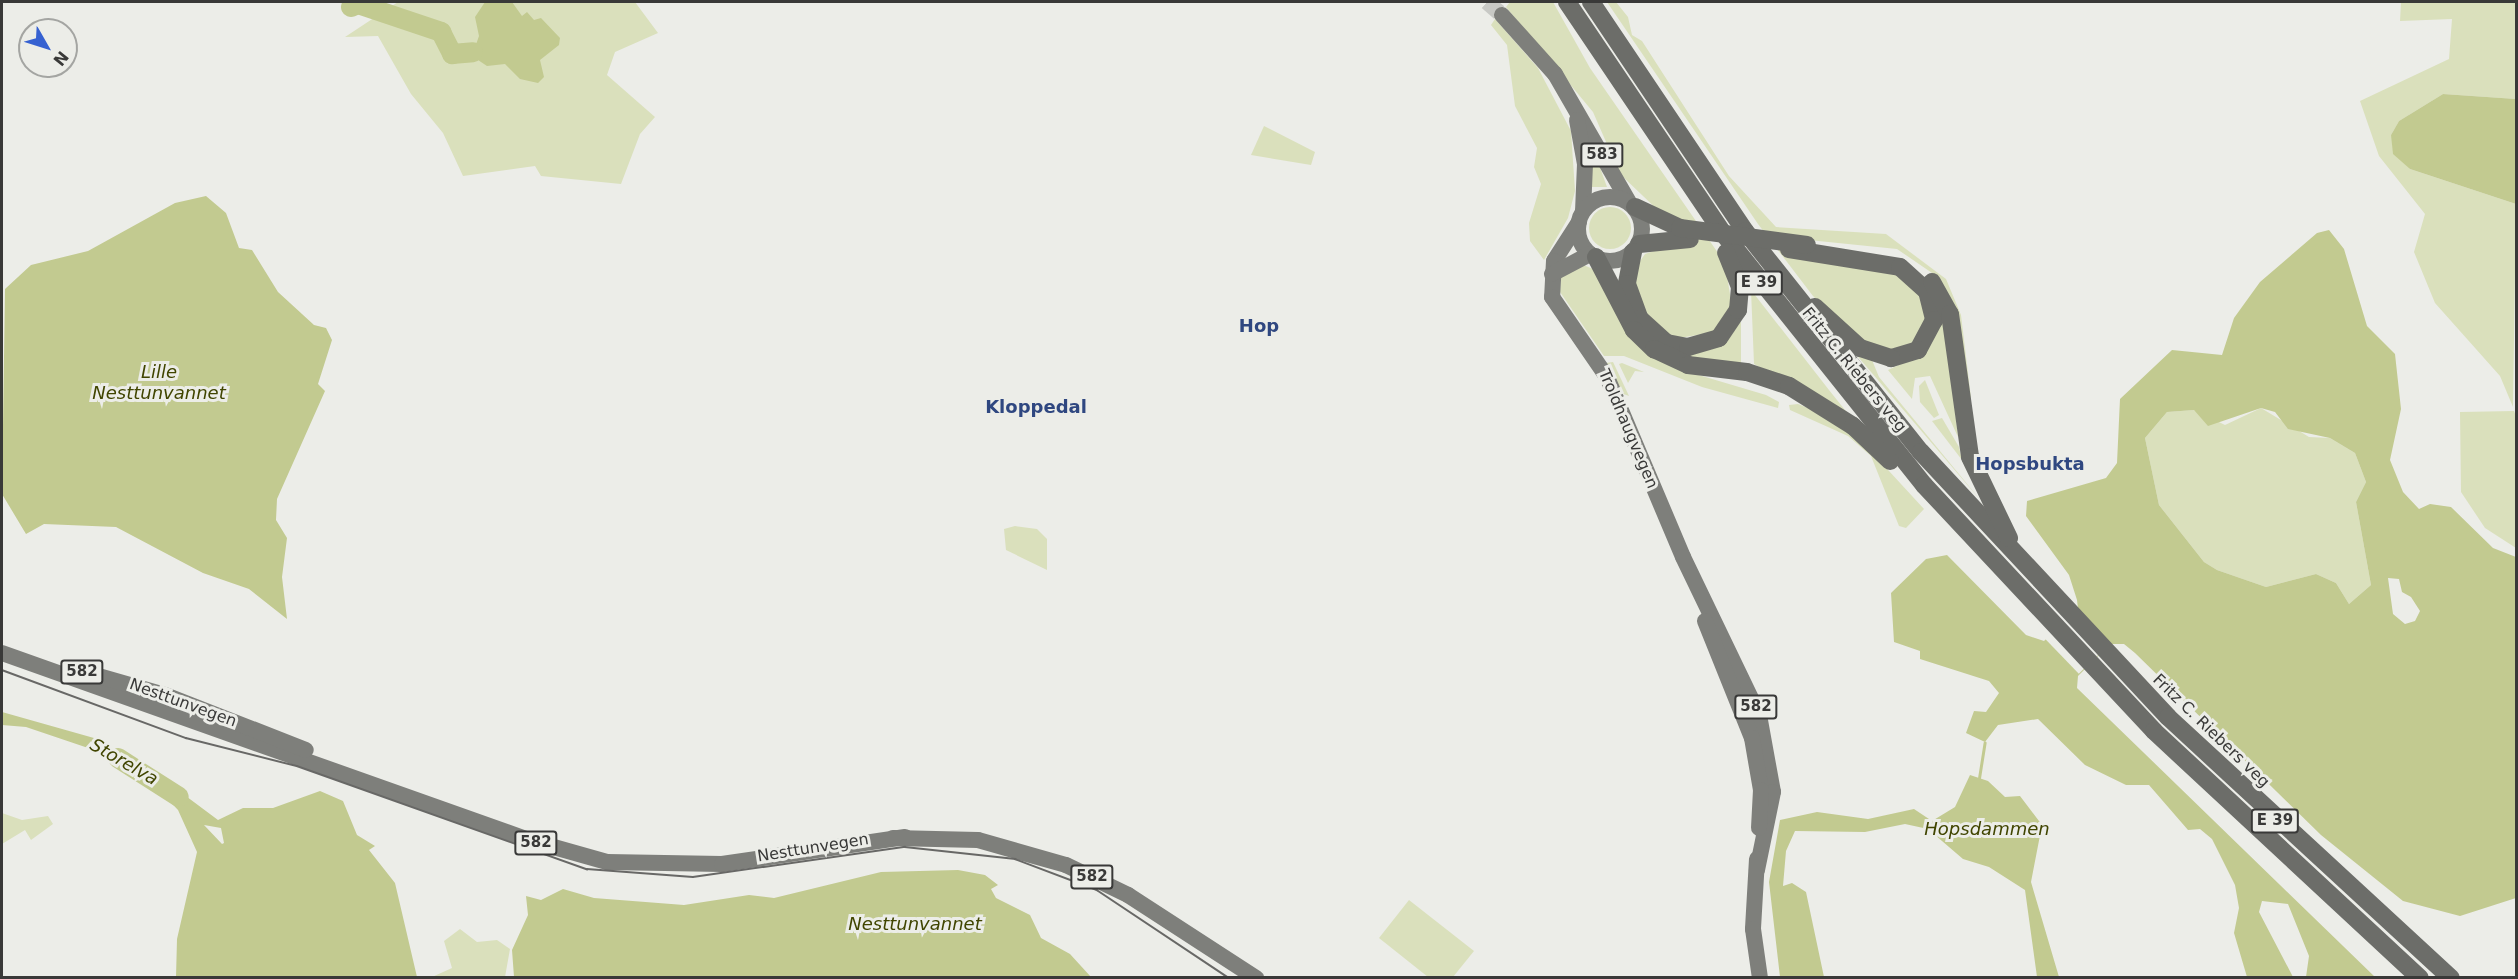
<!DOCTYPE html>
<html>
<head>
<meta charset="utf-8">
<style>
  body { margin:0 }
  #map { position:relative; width:2518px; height:979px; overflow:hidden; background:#ecede8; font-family:"DejaVu Sans",sans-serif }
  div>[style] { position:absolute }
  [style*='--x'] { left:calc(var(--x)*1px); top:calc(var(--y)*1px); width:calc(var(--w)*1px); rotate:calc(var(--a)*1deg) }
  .green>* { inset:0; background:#dae0bc }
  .round { border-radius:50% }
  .water>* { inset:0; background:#c2ca90 }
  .pier>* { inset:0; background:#ecede8; transform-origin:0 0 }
  .stream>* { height:3px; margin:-1.5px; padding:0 1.5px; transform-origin:1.5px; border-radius:1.5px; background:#c2ca90 }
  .river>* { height:20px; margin:-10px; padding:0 10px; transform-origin:10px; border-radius:10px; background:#c2ca90 }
  .primary-tunnel>* { height:16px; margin-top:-8px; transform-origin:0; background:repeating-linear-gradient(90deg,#c8c9c5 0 16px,transparent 0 24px) }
  .primary>* { height:16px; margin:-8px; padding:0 8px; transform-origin:8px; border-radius:8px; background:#7e7f7b }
  .primary>.ring { margin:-8px; padding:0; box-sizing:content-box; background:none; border:16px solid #7e7f7b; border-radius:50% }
  .highway>* { height:18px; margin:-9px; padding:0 9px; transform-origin:9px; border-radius:9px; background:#6c6d69 }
  .tram>* { height:1.5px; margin:-0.75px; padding:0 0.75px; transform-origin:0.75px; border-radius:0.75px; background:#686866 }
  .highway-bridge>* { height:18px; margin:-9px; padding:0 9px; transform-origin:9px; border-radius:9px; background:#6c6d69 }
  span { translate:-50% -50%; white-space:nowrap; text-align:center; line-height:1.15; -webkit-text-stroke:6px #ecede8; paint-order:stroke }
  .shield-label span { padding:2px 4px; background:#ecede8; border:2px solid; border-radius:4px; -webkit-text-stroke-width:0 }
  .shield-label { font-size:15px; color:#393938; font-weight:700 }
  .street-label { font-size:16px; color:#393938 }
  .neighbourhood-label { font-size:18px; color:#2f4780; font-weight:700 }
  .water-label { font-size:18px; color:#404500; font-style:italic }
  .frame { position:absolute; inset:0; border:3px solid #393938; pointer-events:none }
  .north { position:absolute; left:18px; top:18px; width:60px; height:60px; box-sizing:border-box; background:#ecede8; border:2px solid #a4a5a2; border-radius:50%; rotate:129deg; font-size:16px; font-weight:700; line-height:24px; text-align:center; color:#393938 }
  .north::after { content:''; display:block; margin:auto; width:21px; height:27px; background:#3661d1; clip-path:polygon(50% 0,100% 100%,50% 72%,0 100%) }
</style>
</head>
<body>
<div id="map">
  <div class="green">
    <i style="clip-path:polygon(398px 2px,635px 2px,658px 33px,615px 52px,607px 75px,655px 117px,640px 134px,621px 184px,541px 176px,535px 166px,463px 176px,443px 133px,411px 94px,378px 36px,345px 37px)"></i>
    <i style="clip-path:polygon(1510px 2px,1553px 2px,1590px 68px,1725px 263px,1732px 307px,1714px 332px,1674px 339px,1650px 323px,1634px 290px,1638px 264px,1645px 254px,1674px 244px,1665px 217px,1620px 174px,1593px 112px,1506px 7px)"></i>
    <i style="clip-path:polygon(1607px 2px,1616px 2px,1628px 17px,1632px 35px,1642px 41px,1729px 176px,1776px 227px,1886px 234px,1946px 279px,1961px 315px,1971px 398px,1965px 397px,1935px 275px,1897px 249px,1779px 237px,1893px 271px,1915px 287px,1928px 314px,1917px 341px,1894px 351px,1854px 337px,1813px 296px,1758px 224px)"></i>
    <i style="clip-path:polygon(2401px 2px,2516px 2px,2516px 99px,2443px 94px,2399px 121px,2391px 135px,2410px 169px,2516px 204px,2513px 407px,2500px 376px,2435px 303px,2414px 252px,2425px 214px,2379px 156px,2360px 101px,2449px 59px,2452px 19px,2400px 21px)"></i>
    <i style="clip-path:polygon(1495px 19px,1538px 68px,1571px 131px,1575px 191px,1568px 218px,1544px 260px,1530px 241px,1529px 223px,1541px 184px,1534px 167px,1537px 148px,1515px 106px,1507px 45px,1491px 25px)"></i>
    <i style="clip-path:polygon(1264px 126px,1315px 152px,1311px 165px,1251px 155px)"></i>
    <i style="clip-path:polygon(1592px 144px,1603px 176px,1607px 187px,1592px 187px)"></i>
    <i class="round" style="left:1589px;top:207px;width:42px;height:42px"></i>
    <i style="clip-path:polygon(1581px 264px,1593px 269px,1692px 373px,1766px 395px,1779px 402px,1778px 408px,1702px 387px,1624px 356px,1604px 356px,1560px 292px,1561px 277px)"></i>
    <i style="clip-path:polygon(1751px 290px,1829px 390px,1853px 420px,1754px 364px)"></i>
    <i style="clip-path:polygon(1942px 309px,1952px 382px,1958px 437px,1930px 376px,1915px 378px,1912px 399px,1888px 370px,1909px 360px)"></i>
    <i style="clip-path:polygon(1741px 322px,1741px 365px,1700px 362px,1670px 350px)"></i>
    <i style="clip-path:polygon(1842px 338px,1872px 360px,1879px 377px,1982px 502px)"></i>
    <i style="clip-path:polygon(1613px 362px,1629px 396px,1621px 393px,1606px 363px)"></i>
    <i style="clip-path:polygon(1619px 364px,1622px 363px,1644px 372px,1635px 371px,1628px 383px)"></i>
    <i style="clip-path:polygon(1925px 380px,1939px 415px,1934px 418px,1920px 402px,1919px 386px)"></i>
    <i style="clip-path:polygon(1798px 404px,1828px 416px,1866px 446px,1924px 509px,1906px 528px,1899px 526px,1871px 456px,1848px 436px,1790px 410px,1789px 405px)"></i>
    <i style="clip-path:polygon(2261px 408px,2309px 437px,2330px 438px,2355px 453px,2366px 482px,2356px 502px,2371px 585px,2349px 604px,2336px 583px,2316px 574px,2266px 587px,2217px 570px,2204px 562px,2159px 505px,2145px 438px,2167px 412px,2194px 410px,2225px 425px)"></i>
    <i style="clip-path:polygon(2514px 411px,2516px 416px,2516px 548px,2485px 528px,2461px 492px,2460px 412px)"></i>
    <i style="clip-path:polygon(1942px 418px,1959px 447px,1962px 460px,1932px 421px)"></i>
    <i style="clip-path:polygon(1015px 526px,1037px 529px,1047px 539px,1047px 570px,1006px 550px,1004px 529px)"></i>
    <i style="clip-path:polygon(2px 813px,22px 820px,48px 816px,53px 824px,31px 840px,25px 830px,2px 844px)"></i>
    <i style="clip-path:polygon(1409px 900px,1474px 951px,1453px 977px,1428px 977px,1379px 938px)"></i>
    <i style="clip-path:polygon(460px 929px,477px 942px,497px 940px,510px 949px,505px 977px,432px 977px,452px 968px,444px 941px)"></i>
  </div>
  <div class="water">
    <i style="clip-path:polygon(485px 2px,512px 2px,522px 16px,527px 12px,534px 20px,541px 18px,560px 38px,559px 45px,540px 60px,544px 77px,538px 83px,520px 79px,505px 64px,487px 66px,472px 56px,479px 36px,475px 17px)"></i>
    <i style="clip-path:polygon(2443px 94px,2516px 99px,2516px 204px,2410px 169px,2393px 154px,2391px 135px,2399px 121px)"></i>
    <i style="clip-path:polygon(206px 196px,226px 213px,239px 248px,252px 250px,278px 292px,314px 325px,326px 328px,332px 340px,318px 384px,325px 391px,277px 499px,276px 520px,287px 538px,282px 577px,287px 619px,249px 589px,203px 573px,116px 527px,44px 524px,26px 534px,2px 494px,5px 289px,31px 265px,88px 251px,175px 203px)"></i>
    <i style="clip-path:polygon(evenodd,2329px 230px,2344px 249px,2367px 326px,2395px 354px,2401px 409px,2390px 460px,2403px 492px,2419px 509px,2430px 504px,2451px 507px,2493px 548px,2516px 557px,2516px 898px,2460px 916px,2403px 901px,2321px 835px,2135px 653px,2124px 644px,2110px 644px,2078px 676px,2077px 688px,2375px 977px,2306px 977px,2309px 956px,2288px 904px,2262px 901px,2259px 912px,2293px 977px,2247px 977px,2234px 933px,2239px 908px,2235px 885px,2212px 839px,2200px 829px,2188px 830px,2149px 785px,2126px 785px,2085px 765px,2038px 719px,1998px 725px,1985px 742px,1966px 733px,1974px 711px,1986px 712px,1999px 693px,1989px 681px,1920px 659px,1920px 651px,1894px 642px,1891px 593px,1926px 559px,1947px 555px,2026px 635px,2044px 641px,2078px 609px,2077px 600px,2069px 575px,2026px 516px,2027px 501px,2106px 478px,2117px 463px,2120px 399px,2172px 350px,2222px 355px,2234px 318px,2260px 282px,2317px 233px,2329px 230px,2261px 408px,2275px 412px,2288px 429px,2330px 438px,2355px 453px,2366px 482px,2356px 502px,2371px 585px,2349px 604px,2336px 583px,2316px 574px,2266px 587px,2217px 570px,2204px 562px,2159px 505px,2145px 438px,2167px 412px,2194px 410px,2208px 426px,2261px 408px,2329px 230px,2388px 578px,2399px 579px,2402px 592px,2411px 597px,2420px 611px,2415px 621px,2405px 624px,2393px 614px,2388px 578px)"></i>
    <i style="clip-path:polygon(2px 712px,101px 740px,141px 770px,137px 776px,97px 751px,26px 727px,2px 725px)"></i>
    <i style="clip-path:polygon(1970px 775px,1988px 781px,2005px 797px,2020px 796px,2042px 825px,2031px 882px,2059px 977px,2037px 977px,2025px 890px,1989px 867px,1963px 859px,1928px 829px,1905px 824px,1865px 832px,1795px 831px,1786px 851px,1783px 886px,1792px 883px,1806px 892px,1824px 977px,1780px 977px,1769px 882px,1780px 820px,1817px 812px,1868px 819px,1914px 809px,1932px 821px,1955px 807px)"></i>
    <i style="clip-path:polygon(evenodd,163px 779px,218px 820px,243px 808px,273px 808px,320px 791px,343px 801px,357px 835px,375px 846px,369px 850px,395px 883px,417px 977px,176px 977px,177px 939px,197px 852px,178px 810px,156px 787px,163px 779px,204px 825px,221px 828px,224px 843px,222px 844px,204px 825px)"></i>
    <i style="clip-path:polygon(958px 870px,985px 875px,998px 885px,991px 889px,996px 898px,1030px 915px,1041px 938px,1070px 954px,1091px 977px,514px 977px,512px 950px,528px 915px,526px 896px,541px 900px,563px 889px,594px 898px,684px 905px,749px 895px,774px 898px,881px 872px)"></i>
  </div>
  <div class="pier">
    <i style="left:2075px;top:608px;width:50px;height:43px;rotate:46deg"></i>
  </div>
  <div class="stream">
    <i style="--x:1979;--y:778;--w:36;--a:-81"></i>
  </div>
  <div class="river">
    <i style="--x:351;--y:7;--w:8;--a:-23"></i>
    <i style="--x:358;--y:4;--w:88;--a:18.6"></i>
    <i style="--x:441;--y:32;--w:25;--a:63"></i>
    <i style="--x:452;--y:54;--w:21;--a:-5"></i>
    <i style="--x:118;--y:758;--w:72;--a:32.6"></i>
  </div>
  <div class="primary-tunnel">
    <i style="--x:1487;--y:2;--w:20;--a:41"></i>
  </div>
  <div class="primary">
    <i style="--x:1502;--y:15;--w:79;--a:48.1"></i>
    <i style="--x:1555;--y:74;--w:148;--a:60"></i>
    <i style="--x:1577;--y:120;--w:45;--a:79.7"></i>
    <i style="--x:1585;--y:164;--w:47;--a:92.4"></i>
    <i class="ring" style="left:1578px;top:197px;width:48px;height:48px"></i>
    <i style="--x:1579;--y:222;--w:46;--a:122.7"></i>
    <i style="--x:1554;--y:261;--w:36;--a:93"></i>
    <i style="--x:1552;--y:297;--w:97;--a:55.5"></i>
    <i style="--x:1607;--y:377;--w:195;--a:67.1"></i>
    <i style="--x:1683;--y:557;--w:175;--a:64.3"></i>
    <i style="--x:1759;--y:715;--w:78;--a:79.7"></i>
    <i style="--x:1773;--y:792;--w:80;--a:101.6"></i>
    <i style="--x:1552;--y:274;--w:43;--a:-27.8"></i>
    <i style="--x:1705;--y:621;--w:126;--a:68.1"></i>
    <i style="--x:1752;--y:738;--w:53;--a:80.2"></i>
    <i style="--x:1761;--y:790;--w:38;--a:93"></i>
    <i style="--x:2;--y:653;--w:559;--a:19.54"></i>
    <i style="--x:529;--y:840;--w:81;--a:15.8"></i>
    <i style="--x:607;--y:862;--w:115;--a:1"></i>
    <i style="--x:722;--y:864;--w:185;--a:-8.4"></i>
    <i style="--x:81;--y:671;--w:87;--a:15.9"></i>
    <i style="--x:165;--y:695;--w:151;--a:21.3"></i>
    <i style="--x:893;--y:838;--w:85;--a:1.3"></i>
    <i style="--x:978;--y:840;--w:91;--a:15.9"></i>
    <i style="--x:1066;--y:865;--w:69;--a:25.8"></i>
    <i style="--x:1128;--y:895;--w:153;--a:33"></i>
    <i style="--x:1757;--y:859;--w:70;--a:93.3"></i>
    <i style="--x:1753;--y:929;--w:49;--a:81.9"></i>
  </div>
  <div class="highway">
    <i style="--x:1567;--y:2;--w:277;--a:56"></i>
    <i style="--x:1722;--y:232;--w:324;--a:51.4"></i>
    <i style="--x:1924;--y:485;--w:337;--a:46.9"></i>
    <i style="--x:2154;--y:731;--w:363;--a:42.9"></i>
    <i style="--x:1591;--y:2;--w:276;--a:56.1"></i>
    <i style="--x:1745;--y:231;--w:283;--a:51.5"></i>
    <i style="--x:1921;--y:452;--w:362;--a:47"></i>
    <i style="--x:2168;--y:717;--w:385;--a:42.7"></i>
    <i style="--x:1635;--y:207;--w:50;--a:25"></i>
    <i style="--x:1639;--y:244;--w:51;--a:-5.6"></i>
    <i style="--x:1789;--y:249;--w:112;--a:9.2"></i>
    <i style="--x:1900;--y:267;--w:36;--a:42"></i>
    <i style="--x:1927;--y:291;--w:30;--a:76"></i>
    <i style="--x:1934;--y:320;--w:34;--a:118"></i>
    <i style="--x:1918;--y:350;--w:28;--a:163"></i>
    <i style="--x:1891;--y:358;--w:33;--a:-162"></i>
    <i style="--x:1860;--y:348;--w:61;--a:-137.7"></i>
    <i style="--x:1633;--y:252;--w:33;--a:101"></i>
    <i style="--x:1627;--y:284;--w:37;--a:70"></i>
    <i style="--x:1640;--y:319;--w:36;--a:42"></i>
    <i style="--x:1667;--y:343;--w:21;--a:11"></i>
    <i style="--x:1688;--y:347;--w:32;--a:-16"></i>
    <i style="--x:1719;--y:338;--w:34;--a:-56"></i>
    <i style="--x:1738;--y:310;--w:23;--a:-85"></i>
    <i style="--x:1740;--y:287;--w:37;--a:-112"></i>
    <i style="--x:1596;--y:257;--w:82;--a:62.5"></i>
    <i style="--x:1634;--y:330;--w:28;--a:44"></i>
    <i style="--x:1654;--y:349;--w:38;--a:25"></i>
    <i style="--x:1688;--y:365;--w:59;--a:6.8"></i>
    <i style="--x:1747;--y:372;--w:44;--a:18.4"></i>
    <i style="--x:1789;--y:386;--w:75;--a:32"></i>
    <i style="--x:1853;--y:426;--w:51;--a:43.4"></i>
    <i style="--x:1932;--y:282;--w:37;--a:61"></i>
    <i style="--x:1950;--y:314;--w:144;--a:82"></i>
    <i style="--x:1970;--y:457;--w:90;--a:64.3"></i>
  </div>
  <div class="tram">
    <i style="--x:2;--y:670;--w:196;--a:20.3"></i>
    <i style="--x:186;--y:738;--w:114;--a:14.2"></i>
    <i style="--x:297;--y:766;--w:308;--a:19.6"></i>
    <i style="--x:587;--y:869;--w:106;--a:4.3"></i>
    <i style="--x:693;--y:877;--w:214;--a:-8.1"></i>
    <i style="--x:905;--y:847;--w:111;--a:6.2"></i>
    <i style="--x:1015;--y:859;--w:88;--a:20.7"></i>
    <i style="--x:1097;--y:890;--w:159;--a:33.7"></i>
  </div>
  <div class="highway-bridge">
    <i style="--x:1680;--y:228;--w:128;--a:7.6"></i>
  </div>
  <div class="shield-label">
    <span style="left:1602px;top:155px">583</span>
    <span style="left:1759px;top:283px">E 39</span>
    <span style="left:82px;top:672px">582</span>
    <span style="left:1756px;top:707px">582</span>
    <span style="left:2275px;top:821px">E 39</span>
    <span style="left:536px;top:843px">582</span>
    <span style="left:1092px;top:877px">582</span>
  </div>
  <div class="street-label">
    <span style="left:1854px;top:370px;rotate:51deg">Fritz C. Riebers veg</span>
    <span style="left:1628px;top:429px;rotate:67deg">Troldhaugvegen</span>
    <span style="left:183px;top:703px;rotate:20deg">Nesttunvegen</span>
    <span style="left:2211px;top:731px;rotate:44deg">Fritz C. Riebers veg</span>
    <span style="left:813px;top:848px;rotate:-9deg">Nesttunvegen</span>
  </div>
  <div class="neighbourhood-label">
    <span style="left:1259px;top:326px">Hop</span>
    <span style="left:1036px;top:407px">Kloppedal</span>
    <span style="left:2030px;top:464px">Hopsbukta</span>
  </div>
  <div class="water-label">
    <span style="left:159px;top:383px">Lille<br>Nesttunvannet</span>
    <span style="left:124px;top:762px;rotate:30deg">Storelva</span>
    <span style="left:1987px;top:829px">Hopsdammen</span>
    <span style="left:915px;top:924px">Nesttunvannet</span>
  </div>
  <div class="frame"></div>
  <div class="north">N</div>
</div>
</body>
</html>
